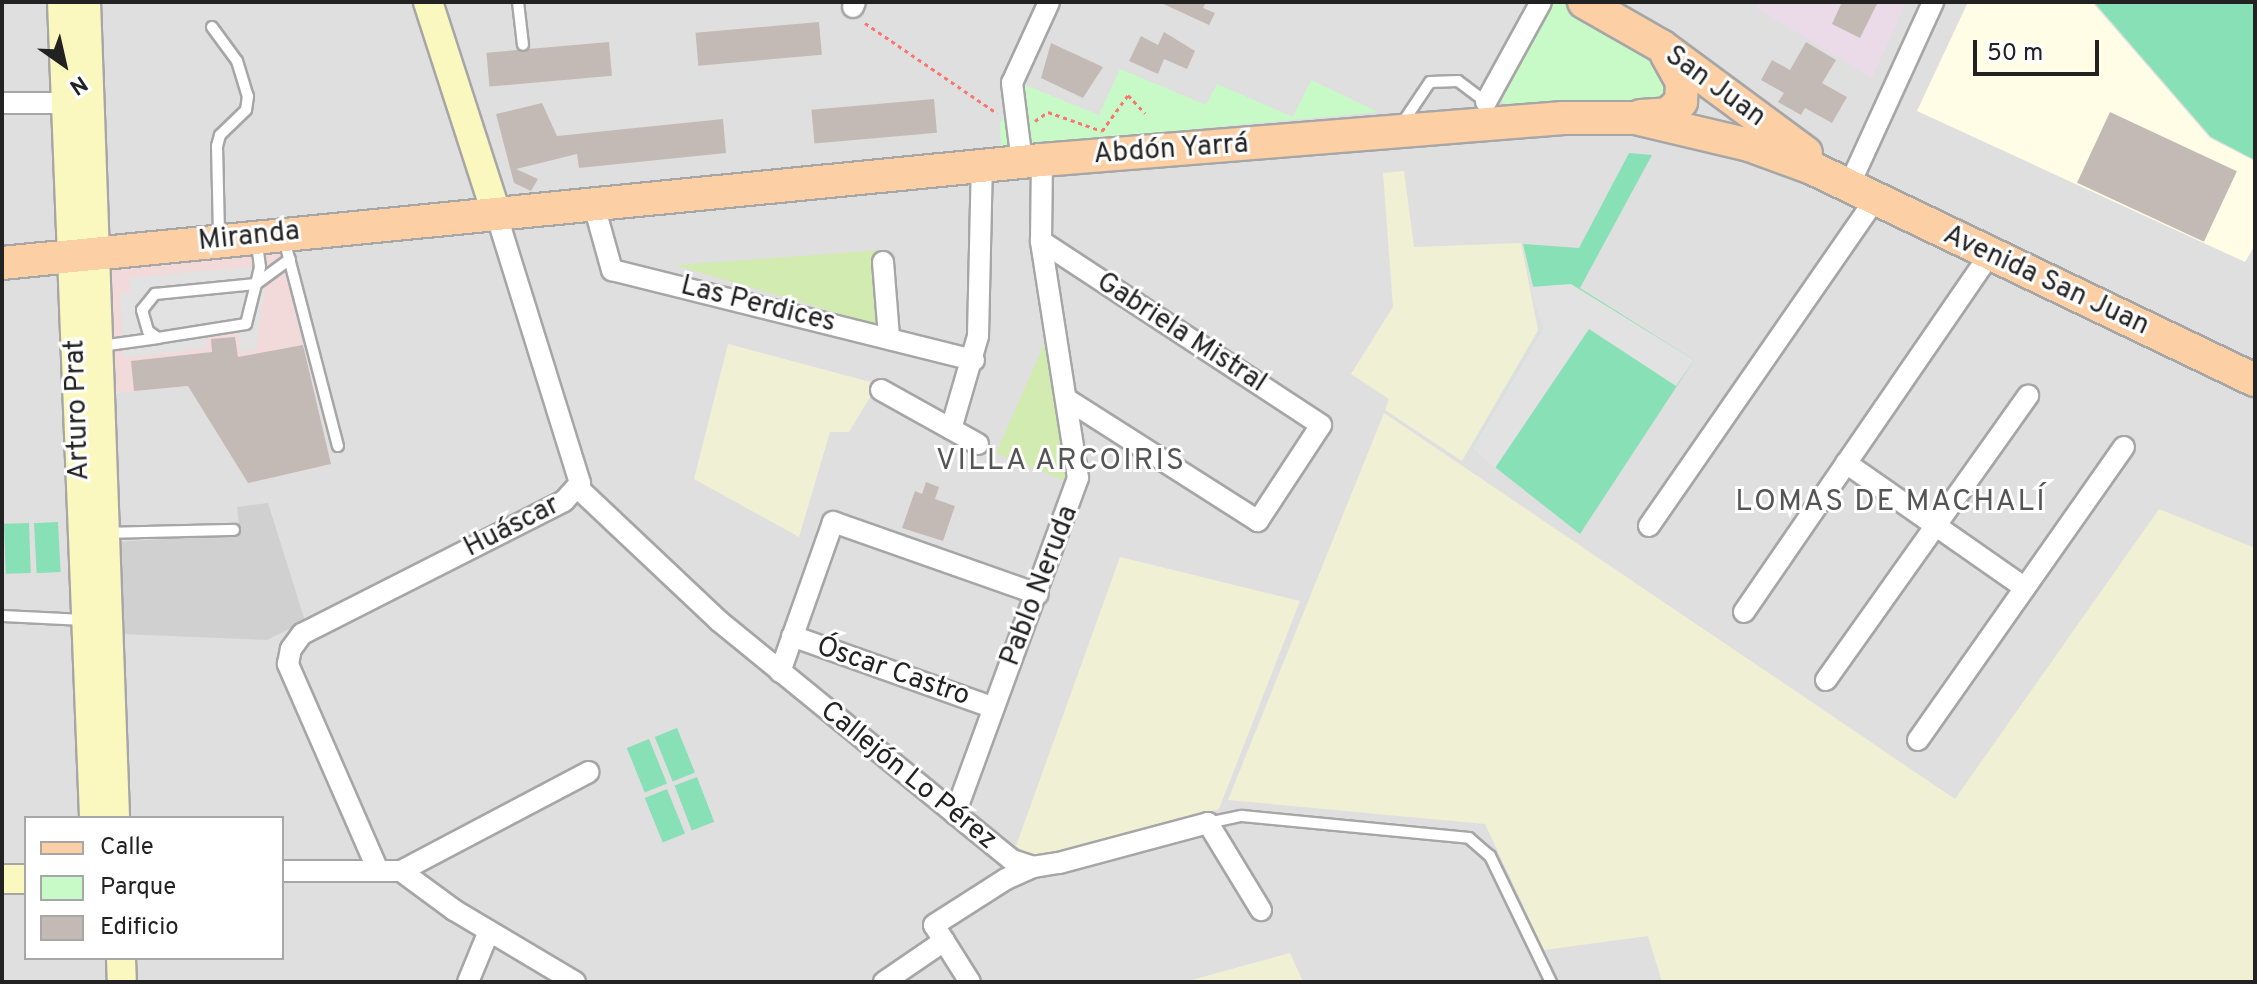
<!DOCTYPE html>
<html>
<head>
<meta charset="utf-8">
<style>
  body { margin:0 }
  #map { position:relative; width:2257px; height:984px; overflow:hidden; background:#f2eee9; font-family:Overpass,sans-serif }
  div>[style] { position:absolute }
  [style*='--x'] { left:calc(var(--x)*1px); top:calc(var(--y)*1px); width:calc(var(--w)*1px); rotate:calc(var(--a)*1deg) }
  .residential>* { inset:0; background:#e0dfdf }
  .commercial>* { inset:0; background:#f2d9da }
  .industrial>* { inset:0; background:#ebdbe9 }
  .education>* { inset:0; background:#fffde5 }
  .religious>* { inset:0; background:#d0d0d0 }
  .farmland>* { inset:0; background:#f0f0d5 }
  .grass>* { inset:0; background:#d1ebb0 }
  .park>* { inset:0; background:#c8fac8 }
  .pitch>* { inset:0; background:#88e0b7; transform-origin:0 0 }
  .parking>* { inset:0; background:#e2e2e2 }
  .building>* { inset:0; background:#c3bab5; transform-origin:0 0 }
  .path>* { height:3px; margin-top:-1.5px; transform-origin:0; background:repeating-linear-gradient(90deg,#f97672 0 4px,transparent 0 8px) }
  .roads { filter:drop-shadow(2px 0 #a6a6a6) drop-shadow(-2px 0 #a6a6a6) drop-shadow(0 2px #a6a6a6) drop-shadow(0 -2px #a6a6a6) }
  .lane>* { height:10px; margin:-5px; padding:0 5px; transform-origin:5px; border-radius:5px; background:#fff }
  .street>* { height:20px; margin:-10px; padding:0 10px; transform-origin:10px; border-radius:10px; background:#fff }
  .secondary>* { height:28px; margin:-14px; padding:0 14px; transform-origin:14px; border-radius:14px; background:#faf8bf }
  .primary>* { height:32px; margin:-16px; padding:0 16px; transform-origin:16px; border-radius:16px; background:#fccfa4 }
  span { translate:-50% -50%; white-space:nowrap; text-align:center; line-height:1.15; -webkit-text-stroke:6px #fff; paint-order:stroke }
  .street-label { font-size:28px; color:#222 }
  .neighbourhood-label { font-size:30px; color:#555; letter-spacing:2px }
  .frame { position:absolute; inset:0; border:4px solid #222; pointer-events:none }
  .legend { position:absolute; left:24px; top:816px; width:260px; height:144px; box-sizing:border-box; background:#fff; border:2px solid #a7a7a7; margin:0; padding:10px 14px; list-style:none; font-size:24px; color:#222 }
  .legend li { display:flex; align-items:center; gap:16px; height:40px }
  .legend b { width:40px; border:2px solid #a7a7a7 }
  .north { position:absolute; left:24px; top:24px; width:80px; height:80px; -webkit-text-stroke:6px #fff; paint-order:stroke; rotate:146deg; font-size:22px; font-weight:700; line-height:32px; text-align:center; color:#222 }
  .north::after { content:''; display:block; margin:auto; width:28px; height:36px; background:#222; clip-path:polygon(50% 0,100% 100%,50% 72%,0 100%) }
  .scale { position:absolute; left:1973px; top:40px; width:126px; height:36px; box-sizing:border-box; border:4px solid #222; border-top:0; padding-left:10px; font-size:24px; line-height:28px; white-space:nowrap; color:#222; -webkit-text-stroke:6px #fff; paint-order:stroke }
</style>
</head>
<body>
<div id="map">
  <div class="residential">
    <i style="clip-path:polygon(evenodd,2px 2px,56px 2px,111px 393px,188px 386px,106px 239px,94px 2px,2255px 2px,2255px 982px,2px 982px,2px 2px,26px 818px,282px 818px,282px 958px,26px 958px,26px 818px)"></i>
  </div>
  <div class="commercial">
    <i style="clip-path:polygon(279px 245px,331px 464px,248px 483px,188px 386px,111px 393px,106px 277px,110px 265px)"></i>
  </div>
  <div class="industrial">
    <i style="clip-path:polygon(1758px 2px,1906px 2px,1872px 78px,1757px 8px)"></i>
  </div>
  <div class="education">
    <i style="clip-path:polygon(1968px 2px,2092px 2px,2210px 138px,2255px 161px,2255px 245px,2245px 262px,1917px 111px)"></i>
  </div>
  <div class="religious">
    <i style="clip-path:polygon(268px 503px,305px 621px,267px 640px,121px 634px,117px 542px,240px 534px,237px 507px)"></i>
  </div>
  <div class="farmland">
    <i style="clip-path:polygon(1404px 171px,1414px 247px,1521px 243px,1538px 330px,1462px 461px,1385px 410px,1389px 399px,1351px 374px,1393px 307px,1383px 173px)"></i>
    <i style="clip-path:polygon(728px 344px,878px 384px,849px 432px,830px 432px,799px 537px,694px 479px)"></i>
    <i style="clip-path:polygon(1384px 413px,1955px 799px,2159px 509px,2255px 548px,2255px 982px,1662px 982px,1648px 936px,1544px 950px,1485px 824px,1228px 800px)"></i>
    <i style="clip-path:polygon(1120px 557px,1300px 601px,1219px 809px,1045px 857px,1030px 855px,1016px 846px)"></i>
    <i style="clip-path:polygon(1290px 953px,1303px 982px,1184px 982px)"></i>
  </div>
  <div class="grass">
    <i style="clip-path:polygon(884px 250px,889px 328px,675px 265px)"></i>
    <i style="clip-path:polygon(1045px 342px,1068px 471px,1065px 481px,996px 453px)"></i>
  </div>
  <div class="park">
    <i style="clip-path:polygon(1545px 2px,1571px 2px,1660px 58px,1671px 108px,1506px 113px,1500px 92px)"></i>
    <i style="clip-path:polygon(1120px 69px,1206px 105px,1217px 84px,1293px 117px,1311px 80px,1378px 112px,1001px 147px,1000px 124px,1020px 83px,1099px 115px)"></i>
  </div>
  <div class="pitch">
    <i style="clip-path:polygon(2094px 2px,2255px 2px,2255px 160px,2211px 137px)"></i>
    <i style="clip-path:polygon(1629px 153px,1652px 155px,1580px 288px,1694px 360px,1580px 534px,1472px 449px,1543px 328px,1523px 244px,1579px 248px)"></i>
    <i style="left:58px;top:522px;width:50px;height:24px;rotate:87deg"></i>
    <i style="left:29px;top:523px;width:50px;height:25px;rotate:88deg"></i>
    <i style="left:677px;top:728px;width:48px;height:24px;rotate:68deg"></i>
    <i style="left:649px;top:739px;width:48px;height:24px;rotate:68deg"></i>
    <i style="left:697px;top:777px;width:48px;height:24px;rotate:69deg"></i>
    <i style="left:667px;top:789px;width:48px;height:24px;rotate:68deg"></i>
  </div>
  <div class="parking">
    <i style="clip-path:polygon(269px 265px,256px 349px,241px 352px,238px 333px,207px 337px,206px 348px,124px 358px,120px 294px,131px 291px,129px 278px)"></i>
    <i style="clip-path:polygon(1571px 284px,1694px 360px,1676px 386px,1589px 329px,1495px 468px,1472px 449px,1543px 328px,1530px 287px)"></i>
  </div>
  <div class="building">
    <i style="clip-path:polygon(1159px 2px,1206px 2px,1203px 8px,1215px 13px,1209px 25px)"></i>
    <i style="clip-path:polygon(1842px 2px,1878px 2px,1860px 38px,1832px 24px)"></i>
    <i style="left:819px;top:22px;width:33px;height:124px;rotate:85deg"></i>
    <i style="clip-path:polygon(1164px 32px,1195px 51px,1187px 69px,1164px 59px,1158px 74px,1129px 61px,1141px 36px,1158px 45px)"></i>
    <i style="left:609px;top:42px;width:34px;height:123px;rotate:85deg"></i>
    <i style="clip-path:polygon(1806px 42px,1836px 60px,1822px 83px,1847px 97px,1832px 123px,1805px 108px,1801px 115px,1778px 102px,1784px 93px,1761px 80px,1772px 60px,1790px 70px)"></i>
    <i style="clip-path:polygon(1051px 43px,1103px 67px,1083px 98px,1041px 78px)"></i>
    <i style="left:934px;top:99px;width:34px;height:123px;rotate:85deg"></i>
    <i style="clip-path:polygon(542px 103px,557px 136px,723px 119px,726px 153px,579px 168px,577px 154px,516px 169px,538px 179px,531px 191px,514px 183px,496px 114px)"></i>
    <i style="left:2110px;top:112px;width:140px;height:78px;rotate:25deg"></i>
    <i style="clip-path:polygon(235px 337px,238px 357px,303px 345px,331px 464px,248px 483px,188px 386px,134px 391px,131px 361px,212px 352px,211px 339px)"></i>
    <i style="clip-path:polygon(926px 482px,939px 487px,935px 499px,955px 506px,943px 541px,902px 528px,915px 491px,922px 494px)"></i>
  </div>
  <div class="path">
    <i style="--x:865;--y:23;--w:160;--a:34.3"></i>
    <i style="--x:1035;--y:121;--w:16;--a:-35"></i>
    <i style="--x:1048;--y:112;--w:57;--a:19.4"></i>
    <i style="--x:1102;--y:131;--w:44;--a:-54.2"></i>
    <i style="--x:1128;--y:95;--w:25;--a:47"></i>
  </div>
  <div class="roads">
    <div class="lane">
      <i style="--x:518;--y:2;--w:43;--a:83.4"></i>
      <i style="--x:212;--y:27;--w:42;--a:53.7"></i>
      <i style="--x:237;--y:61;--w:37;--a:73"></i>
      <i style="--x:248;--y:96;--w:14;--a:98"></i>
      <i style="--x:246;--y:110;--w:36;--a:136"></i>
      <i style="--x:220;--y:135;--w:11;--a:105"></i>
      <i style="--x:217;--y:146;--w:90;--a:88.7"></i>
      <i style="--x:1401;--y:125;--w:52;--a:-56"></i>
      <i style="--x:1430;--y:82;--w:28;--a:-2"></i>
      <i style="--x:1458;--y:81;--w:35;--a:37"></i>
      <i style="--x:284;--y:239;--w:214;--a:75.4"></i>
      <i style="--x:257;--y:243;--w:24;--a:83"></i>
      <i style="--x:260;--y:267;--w:17;--a:103"></i>
      <i style="--x:256;--y:284;--w:41;--a:104"></i>
      <i style="--x:246;--y:324;--w:89;--a:171"></i>
      <i style="--x:158;--y:338;--w:12;--a:-145"></i>
      <i style="--x:148;--y:331;--w:22;--a:-106"></i>
      <i style="--x:142;--y:310;--w:21;--a:-51"></i>
      <i style="--x:155;--y:294;--w:101;--a:-5.7"></i>
      <i style="--x:256;--y:284;--w:42;--a:-36.3"></i>
      <i style="--x:101;--y:346;--w:58;--a:-8"></i>
      <i style="--x:108;--y:533;--w:126;--a:-1.4"></i>
      <i style="--x:2;--y:616;--w:82;--a:2.8"></i>
      <i style="--x:1208;--y:823;--w:35;--a:-12"></i>
      <i style="--x:1242;--y:816;--w:228;--a:5.5"></i>
      <i style="--x:1469;--y:838;--w:28;--a:41"></i>
      <i style="--x:1490;--y:856;--w:140;--a:64.2"></i>
    </div>
    <div class="street">
      <i style="--x:853;--y:7;--w:5;--a:-68"></i>
      <i style="--x:1486;--y:102;--w:114;--a:-61.2"></i>
      <i style="--x:2;--y:103;--w:66;--a:0"></i>
      <i style="--x:1022;--y:162;--w:80;--a:-97.2"></i>
      <i style="--x:1012;--y:83;--w:89;--a:-65.4"></i>
      <i style="--x:1848;--y:188;--w:205;--a:-65.4"></i>
      <i style="--x:593;--y:202;--w:71;--a:74.4"></i>
      <i style="--x:612;--y:270;--w:373;--a:14"></i>
      <i style="--x:1041;--y:241;--w:335;--a:33.3"></i>
      <i style="--x:1321;--y:425;--w:115;--a:123.3"></i>
      <i style="--x:1258;--y:521;--w:225;--a:-147.5"></i>
      <i style="--x:883;--y:262;--w:75;--a:85.4"></i>
      <i style="--x:881;--y:390;--w:111;--a:29.1"></i>
      <i style="--x:951;--y:429;--w:97;--a:-73.8"></i>
      <i style="--x:978;--y:336;--w:171;--a:-88.7"></i>
      <i style="--x:1846;--y:463;--w:218;--a:34.9"></i>
      <i style="--x:578;--y:488;--w:194;--a:43.3"></i>
      <i style="--x:719;--y:621;--w:378;--a:39.2"></i>
      <i style="--x:1012;--y:860;--w:22;--a:18"></i>
      <i style="--x:1033;--y:867;--w:26;--a:-9"></i>
      <i style="--x:1059;--y:863;--w:154;--a:-15"></i>
      <i style="--x:1208;--y:823;--w:102;--a:58.7"></i>
      <i style="--x:1649;--y:526;--w:397;--a:-55.3"></i>
      <i style="--x:1744;--y:612;--w:433;--a:-55.5"></i>
      <i style="--x:792;--y:636;--w:214;--a:19.6"></i>
      <i style="--x:780;--y:672;--w:159;--a:-70.5"></i>
      <i style="--x:833;--y:522;--w:217;--a:19.4"></i>
      <i style="--x:1826;--y:680;--w:349;--a:-54.6"></i>
      <i style="--x:1918;--y:740;--w:358;--a:-54.9"></i>
      <i style="--x:955;--y:814;--w:358;--a:-69.9"></i>
      <i style="--x:1078;--y:478;--w:240;--a:-98.9"></i>
      <i style="--x:1041;--y:241;--w:81;--a:-89.3"></i>
      <i style="--x:377;--y:868;--w:223;--a:-113.6"></i>
      <i style="--x:288;--y:664;--w:15;--a:-79"></i>
      <i style="--x:291;--y:649;--w:19;--a:-54"></i>
      <i style="--x:302;--y:634;--w:294;--a:-26.9"></i>
      <i style="--x:564;--y:501;--w:24;--a:-48"></i>
      <i style="--x:580;--y:483;--w:283;--a:-107.3"></i>
      <i style="--x:282;--y:871;--w:119;--a:0"></i>
      <i style="--x:401;--y:871;--w:66;--a:36.3"></i>
      <i style="--x:454;--y:910;--w:141;--a:30.8"></i>
      <i style="--x:401;--y:871;--w:212;--a:-27.8"></i>
      <i style="--x:468;--y:982;--w:55;--a:-67.6"></i>
      <i style="--x:884;--y:982;--w:73;--a:-34.3"></i>
      <i style="--x:970;--y:982;--w:67;--a:-122.3"></i>
      <i style="--x:934;--y:925;--w:85;--a:-32.6"></i>
      <i style="--x:1006;--y:879;--w:30;--a:-24"></i>
    </div>
    <div class="secondary">
      <i style="--x:62;--y:2;--w:817;--a:87.75"></i>
      <i style="--x:86;--y:2;--w:817;--a:87.96"></i>
      <i style="--x:428;--y:2;--w:222;--a:72.1"></i>
      <i style="--x:2;--y:879;--w:24;--a:0"></i>
      <i style="--x:121;--y:958;--w:24;--a:88"></i>
    </div>
    <div class="primary">
      <i style="--x:1584;--y:2;--w:89;--a:29.7"></i>
      <i style="--x:1661;--y:46;--w:180;--a:36.4"></i>
      <i style="--x:1641;--y:116;--w:27;--a:-4"></i>
      <i style="--x:1668;--y:114;--w:18;--a:-43"></i>
      <i style="--x:1681;--y:102;--w:20;--a:-87"></i>
      <i style="--x:1682;--y:82;--w:31;--a:-119"></i>
      <i style="--x:2;--y:263;--w:1045;--a:-5.66"></i>
      <i style="--x:1042;--y:160;--w:523;--a:-4.61"></i>
      <i style="--x:1563;--y:118;--w:72;--a:0"></i>
      <i style="--x:1635;--y:118;--w:117;--a:13.3"></i>
      <i style="--x:1749;--y:145;--w:67;--a:20.1"></i>
      <i style="--x:1812;--y:168;--w:491;--a:25.6"></i>
    </div>
  </div>
  <div class="street-label">
    <span style="left:1715px;top:87px;rotate:36deg">San Juan</span>
    <span style="left:1171px;top:150px;rotate:-4deg">Abdón Yarrá</span>
    <span style="left:249px;top:237px;rotate:-6deg">Miranda</span>
    <span style="left:2046px;top:281px;rotate:25deg">Avenida San Juan</span>
    <span style="left:758px;top:305px;rotate:14deg">Las Perdices</span>
    <span style="left:1181px;top:333px;rotate:33deg">Gabriela Mistral</span>
    <span style="left:78px;top:410px;rotate:-92deg">Arturo Prat</span>
    <span style="left:512px;top:527px;rotate:-27deg">Huáscar</span>
    <span style="left:1040px;top:586px;rotate:-69deg">Pablo Neruda</span>
    <span style="left:893px;top:672px;rotate:19deg">Óscar Castro</span>
    <span style="left:908px;top:776px;rotate:39deg">Callejón Lo Pérez</span>
  </div>
  <div class="neighbourhood-label">
    <span style="left:1061px;top:462px">VILLA ARCOIRIS</span>
    <span style="left:1891px;top:503px">LOMAS DE MACHALÍ</span>
  </div>
  <div class="frame"></div>
  <ul class="legend">
  <li><b style="height:10px;background:#fccfa4"></b>Calle</li>
  <li><b style="height:22px;background:#c8fac8"></b>Parque</li>
  <li><b style="height:22px;background:#c3bab5"></b>Edificio</li>
  </ul>
  <div class="north">N</div>
  <div class="scale">50 m</div>
</div>
</body>
</html>
